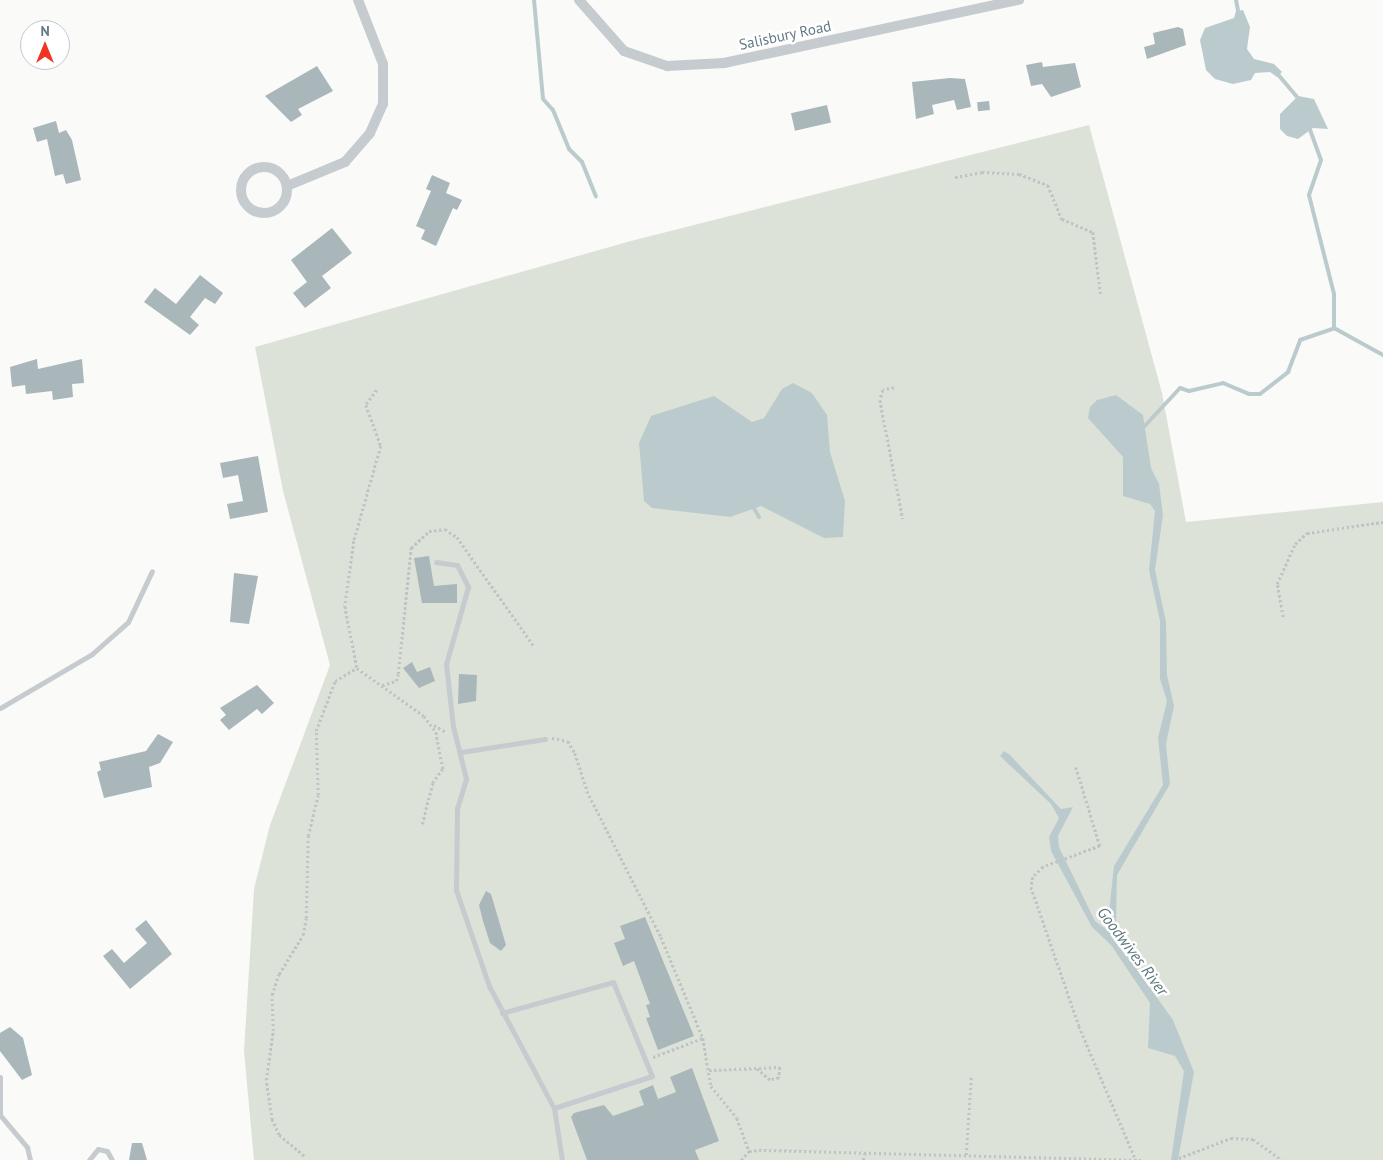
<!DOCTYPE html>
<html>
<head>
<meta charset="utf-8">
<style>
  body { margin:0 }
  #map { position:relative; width:1383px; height:1160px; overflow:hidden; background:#fafaf8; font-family:"PT Sans",sans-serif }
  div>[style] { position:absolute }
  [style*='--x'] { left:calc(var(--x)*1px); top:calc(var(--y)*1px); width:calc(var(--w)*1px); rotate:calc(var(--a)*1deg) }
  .green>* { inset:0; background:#dde2d8 }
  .water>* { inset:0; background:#bbcbcd }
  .stream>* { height:4px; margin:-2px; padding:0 2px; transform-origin:2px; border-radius:2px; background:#bbcbcd }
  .building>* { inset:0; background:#a9b6ba; transform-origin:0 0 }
  .path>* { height:2.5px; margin-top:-1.25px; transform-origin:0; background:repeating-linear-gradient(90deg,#bfc3c5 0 2.5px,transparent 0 5px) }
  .lane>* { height:5px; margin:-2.5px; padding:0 2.5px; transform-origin:2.5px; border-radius:2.5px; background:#c5cbce }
  .street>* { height:10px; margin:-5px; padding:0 5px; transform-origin:5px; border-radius:5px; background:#c5cbce }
  .street>.ring { margin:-5px; padding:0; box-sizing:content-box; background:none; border:10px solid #c5cbce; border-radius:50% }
  span { translate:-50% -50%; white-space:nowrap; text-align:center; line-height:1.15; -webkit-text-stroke:5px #fff; paint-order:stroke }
  .street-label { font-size:15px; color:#637a85 }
  .water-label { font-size:16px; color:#5e7a7e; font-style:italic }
  .north { position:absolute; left:20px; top:20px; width:50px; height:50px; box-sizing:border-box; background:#fff; border:1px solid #c1cace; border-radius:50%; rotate:0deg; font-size:14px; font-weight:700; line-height:20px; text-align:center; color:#637a85 }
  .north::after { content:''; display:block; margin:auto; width:18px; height:22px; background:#f13421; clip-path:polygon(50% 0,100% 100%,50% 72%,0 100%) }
</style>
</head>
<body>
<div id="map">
  <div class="green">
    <i style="clip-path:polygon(1089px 125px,1162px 393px,1186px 522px,1383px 502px,1383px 1160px,254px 1160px,244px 1051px,254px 889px,270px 825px,330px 665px,283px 491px,255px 347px,631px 241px)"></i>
  </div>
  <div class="water">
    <i style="clip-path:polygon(1243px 10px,1250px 27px,1247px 49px,1254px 59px,1274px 64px,1282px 72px,1277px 77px,1270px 72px,1255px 73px,1251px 80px,1233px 84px,1215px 79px,1206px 70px,1200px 40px,1205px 28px,1234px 18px,1236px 11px)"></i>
    <i style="clip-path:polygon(1298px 96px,1314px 99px,1328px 129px,1313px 128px,1298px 139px,1287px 136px,1280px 129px,1280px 114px)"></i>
    <i style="clip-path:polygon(793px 383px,812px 393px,827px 415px,830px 452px,845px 501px,843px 537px,824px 538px,761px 506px,730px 517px,652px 508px,644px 501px,639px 443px,651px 416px,714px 396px,752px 422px,764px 418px,782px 389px)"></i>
    <i style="clip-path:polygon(1116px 395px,1143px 415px,1151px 468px,1159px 484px,1163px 515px,1155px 570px,1166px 622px,1167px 675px,1174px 706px,1166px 744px,1170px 784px,1117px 875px,1116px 923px,1122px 949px,1173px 1020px,1194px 1072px,1178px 1160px,1171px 1160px,1184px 1071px,1175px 1056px,1148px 1048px,1150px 1003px,1111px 945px,1092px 927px,1051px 851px,1049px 837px,1059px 818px,1051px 804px,1000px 756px,1004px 751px,1010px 755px,1061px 809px,1073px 807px,1058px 836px,1059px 847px,1095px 921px,1107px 930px,1114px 866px,1163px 785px,1158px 738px,1167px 701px,1160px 679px,1160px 621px,1149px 570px,1155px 511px,1150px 504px,1123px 496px,1123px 457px,1088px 418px,1090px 407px,1097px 400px)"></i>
  </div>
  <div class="stream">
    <i style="--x:534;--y:0;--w:99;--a:84.8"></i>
    <i style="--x:543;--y:99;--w:15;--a:48"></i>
    <i style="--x:553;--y:110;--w:42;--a:67.7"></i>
    <i style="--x:569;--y:149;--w:18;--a:45"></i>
    <i style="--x:582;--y:162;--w:37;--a:68"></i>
    <i style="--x:1236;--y:0;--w:15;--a:79"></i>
    <i style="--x:1276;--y:72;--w:35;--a:50"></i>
    <i style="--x:1334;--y:328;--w:56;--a:28.9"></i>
    <i style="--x:1141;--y:430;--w:57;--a:-47.1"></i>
    <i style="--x:1180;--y:388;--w:9;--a:18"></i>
    <i style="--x:1189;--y:391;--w:35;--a:-13"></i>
    <i style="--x:1223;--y:383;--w:28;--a:23"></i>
    <i style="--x:1249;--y:394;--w:11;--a:0"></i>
    <i style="--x:1260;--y:394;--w:36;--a:-38"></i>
    <i style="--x:1288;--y:372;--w:34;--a:-69"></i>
    <i style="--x:1300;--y:340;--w:36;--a:-19"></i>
    <i style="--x:1334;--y:328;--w:34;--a:-90"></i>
    <i style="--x:1334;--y:294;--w:102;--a:-104.2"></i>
    <i style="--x:1309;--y:195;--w:37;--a:-71"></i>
    <i style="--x:1321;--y:160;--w:33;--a:-110"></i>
    <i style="--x:752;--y:505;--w:14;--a:60"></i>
  </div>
  <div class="building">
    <i style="clip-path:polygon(1178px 27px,1183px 29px,1186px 45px,1147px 59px,1144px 47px,1155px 44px,1153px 33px)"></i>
    <i style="clip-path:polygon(1042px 62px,1043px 67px,1075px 63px,1081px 87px,1051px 97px,1042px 84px,1031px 86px,1026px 65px)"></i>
    <i style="clip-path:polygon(317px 66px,333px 91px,298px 109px,302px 115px,291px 122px,265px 96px)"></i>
    <i style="clip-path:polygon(950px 78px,965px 79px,971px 107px,957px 110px,954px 100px,932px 105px,934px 114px,916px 119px,912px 82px)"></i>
    <i style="left:989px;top:101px;width:9px;height:12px;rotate:84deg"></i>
    <i style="left:827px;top:105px;width:18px;height:37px;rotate:77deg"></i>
    <i style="clip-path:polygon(56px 121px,59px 133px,66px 130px,72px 140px,81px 180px,66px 184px,63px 174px,55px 176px,47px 139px,37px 142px,33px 128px)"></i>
    <i style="clip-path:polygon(432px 175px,450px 183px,446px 193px,462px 200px,457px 210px,453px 208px,436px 246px,421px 239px,425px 230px,416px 226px,431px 191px,426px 189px)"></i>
    <i style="clip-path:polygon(332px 228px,352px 253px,322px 276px,331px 288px,305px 308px,293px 293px,307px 282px,291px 260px)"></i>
    <i style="clip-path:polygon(200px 275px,223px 293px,215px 304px,205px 298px,190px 317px,199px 325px,190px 335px,144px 302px,155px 288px,176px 304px)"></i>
    <i style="clip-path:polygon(37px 359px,38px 369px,82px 359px,84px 383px,72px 384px,73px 397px,53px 400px,52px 391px,26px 394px,25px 385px,12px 387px,10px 367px)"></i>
    <i style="clip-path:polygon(258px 456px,268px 512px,230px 519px,227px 504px,243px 501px,238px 475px,223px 478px,220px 463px)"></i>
    <i style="clip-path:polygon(429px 556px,434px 586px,457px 584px,457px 603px,422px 603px,414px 558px)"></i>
    <i style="clip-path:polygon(234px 573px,258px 576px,249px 624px,230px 622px)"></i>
    <i style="clip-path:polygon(412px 662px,417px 672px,430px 667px,435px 681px,419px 688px,403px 668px)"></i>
    <i style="clip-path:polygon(459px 674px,477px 675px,476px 701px,458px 704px)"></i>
    <i style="clip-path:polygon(257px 685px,274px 703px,262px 714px,257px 709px,229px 730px,220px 720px,226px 715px,220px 708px)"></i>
    <i style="clip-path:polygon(158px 734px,173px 742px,160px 763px,149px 767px,152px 787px,104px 798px,97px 772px,101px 770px,99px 762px,146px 751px)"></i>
    <i style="clip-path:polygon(486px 891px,491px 894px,506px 945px,501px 951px,490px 943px,483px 921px,479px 905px)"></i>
    <i style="clip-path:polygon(645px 917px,694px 1036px,658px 1050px,646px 1018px,650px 1017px,646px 1005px,650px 1004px,634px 961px,623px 966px,614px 943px,625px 939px,620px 926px)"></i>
    <i style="clip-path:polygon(146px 920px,172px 954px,130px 989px,103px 956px,112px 949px,124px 963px,147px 943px,135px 929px)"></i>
    <i style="clip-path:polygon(10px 1027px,23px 1038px,32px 1075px,22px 1080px,0 1051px,0 1033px)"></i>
    <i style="clip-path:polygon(692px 1068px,719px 1141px,695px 1150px,699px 1160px,587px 1160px,571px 1117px,574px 1113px,604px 1105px,613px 1116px,644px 1105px,639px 1091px,653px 1085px,658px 1099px,676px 1092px,670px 1077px)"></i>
    <i style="clip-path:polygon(132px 1143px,142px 1143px,147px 1160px,129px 1160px)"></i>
  </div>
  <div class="path">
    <i style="--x:955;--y:177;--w:27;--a:-10"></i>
    <i style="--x:982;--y:172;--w:37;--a:3"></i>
    <i style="--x:1019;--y:174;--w:31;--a:21"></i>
    <i style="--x:1048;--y:185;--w:37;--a:68"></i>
    <i style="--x:1062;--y:219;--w:34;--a:23"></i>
    <i style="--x:1093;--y:232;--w:64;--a:82.9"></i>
    <i style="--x:894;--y:388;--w:11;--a:170"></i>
    <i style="--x:883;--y:390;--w:10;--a:107"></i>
    <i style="--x:880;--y:400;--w:121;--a:79.1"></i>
    <i style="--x:377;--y:390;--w:19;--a:126"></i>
    <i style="--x:366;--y:405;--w:44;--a:69.9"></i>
    <i style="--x:381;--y:446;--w:99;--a:105.9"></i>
    <i style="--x:354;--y:541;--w:66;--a:97.9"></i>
    <i style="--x:345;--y:606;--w:63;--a:79"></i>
    <i style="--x:357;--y:668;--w:82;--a:35.6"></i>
    <i style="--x:424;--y:716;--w:20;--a:53"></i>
    <i style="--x:436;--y:732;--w:38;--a:79"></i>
    <i style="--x:443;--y:769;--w:17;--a:126"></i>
    <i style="--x:433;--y:783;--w:44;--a:104.3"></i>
    <i style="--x:1283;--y:617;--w:34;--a:-100"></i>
    <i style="--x:1277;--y:584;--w:44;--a:-65.8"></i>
    <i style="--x:1295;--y:544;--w:16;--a:-43"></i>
    <i style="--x:1307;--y:533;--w:77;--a:-8.2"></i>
    <i style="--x:382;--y:685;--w:15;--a:-16"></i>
    <i style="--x:396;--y:681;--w:7;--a:-74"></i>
    <i style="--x:398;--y:674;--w:127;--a:-84.1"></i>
    <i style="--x:411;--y:548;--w:25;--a:-43"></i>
    <i style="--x:429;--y:531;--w:16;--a:-7"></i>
    <i style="--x:445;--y:529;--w:14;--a:34"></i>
    <i style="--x:457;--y:537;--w:133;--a:54.8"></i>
    <i style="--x:434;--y:725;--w:14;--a:30"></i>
    <i style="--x:552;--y:738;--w:16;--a:11"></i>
    <i style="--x:568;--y:741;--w:14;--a:60"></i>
    <i style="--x:575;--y:753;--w:40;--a:72"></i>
    <i style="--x:587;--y:791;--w:164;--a:63.1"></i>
    <i style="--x:661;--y:937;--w:109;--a:67.4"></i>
    <i style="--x:703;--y:1038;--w:49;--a:80.5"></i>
    <i style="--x:711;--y:1086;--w:41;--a:50.9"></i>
    <i style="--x:737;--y:1118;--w:35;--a:70"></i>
    <i style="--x:1076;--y:767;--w:83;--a:73.1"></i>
    <i style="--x:1100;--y:846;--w:61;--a:159.8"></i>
    <i style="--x:1043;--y:867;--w:14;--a:135"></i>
    <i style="--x:1033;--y:877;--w:10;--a:101"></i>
    <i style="--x:1031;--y:887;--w:147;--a:70.9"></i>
    <i style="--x:1079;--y:1026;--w:146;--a:67"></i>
    <i style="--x:653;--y:1057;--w:53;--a:-20.8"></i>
    <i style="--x:709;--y:1070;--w:71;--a:-2.4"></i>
    <i style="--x:780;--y:1067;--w:11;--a:95"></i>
    <i style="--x:779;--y:1078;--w:9;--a:167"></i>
    <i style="--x:770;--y:1080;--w:17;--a:-140"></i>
    <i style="--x:966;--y:1155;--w:78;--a:-86.3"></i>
    <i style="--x:304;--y:1156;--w:33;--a:-140"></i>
    <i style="--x:279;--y:1135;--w:17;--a:-115"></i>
    <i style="--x:272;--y:1120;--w:40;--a:-98.5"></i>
    <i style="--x:266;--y:1080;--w:49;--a:-81.9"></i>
    <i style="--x:273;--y:1031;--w:36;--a:-92"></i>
    <i style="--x:272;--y:995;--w:22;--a:-72"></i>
    <i style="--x:279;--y:974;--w:46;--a:-58.4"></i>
    <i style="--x:303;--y:935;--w:17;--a:-80"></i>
    <i style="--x:306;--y:918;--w:82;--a:-88.6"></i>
    <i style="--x:308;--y:836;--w:42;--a:-76.3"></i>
    <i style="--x:318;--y:795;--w:64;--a:-91.8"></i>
    <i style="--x:316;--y:731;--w:53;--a:-69.2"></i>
    <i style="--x:335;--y:681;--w:26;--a:-31"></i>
    <i style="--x:741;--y:1160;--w:12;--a:-48"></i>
    <i style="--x:749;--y:1151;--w:10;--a:-6"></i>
    <i style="--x:759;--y:1150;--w:385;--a:1.5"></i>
    <i style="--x:863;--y:1160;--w:8;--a:-76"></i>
    <i style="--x:1174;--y:1160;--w:61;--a:-21.1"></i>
    <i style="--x:1231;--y:1138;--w:22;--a:3"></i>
    <i style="--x:1253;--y:1139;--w:36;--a:36"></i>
  </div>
  <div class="lane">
    <i style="--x:436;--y:562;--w:21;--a:8"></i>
    <i style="--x:457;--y:565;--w:25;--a:63"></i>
    <i style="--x:468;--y:587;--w:80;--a:105.9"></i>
    <i style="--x:446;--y:664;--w:62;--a:83.6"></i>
    <i style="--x:453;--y:726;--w:55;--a:76.2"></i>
    <i style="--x:466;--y:779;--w:30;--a:107"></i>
    <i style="--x:457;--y:808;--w:82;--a:90.7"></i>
    <i style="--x:456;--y:890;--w:102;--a:71"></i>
    <i style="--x:489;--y:986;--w:138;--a:62"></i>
    <i style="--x:554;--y:1108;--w:53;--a:81.3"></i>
    <i style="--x:0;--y:708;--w:107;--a:-30.4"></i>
    <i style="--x:92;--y:654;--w:48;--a:-41.6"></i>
    <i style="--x:128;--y:622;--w:56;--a:-64.8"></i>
    <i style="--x:461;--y:752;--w:85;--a:-8.8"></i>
    <i style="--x:502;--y:1013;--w:115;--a:-15.6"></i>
    <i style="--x:613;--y:982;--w:102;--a:67.5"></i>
    <i style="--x:652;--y:1076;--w:103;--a:161.9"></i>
    <i style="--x:0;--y:1077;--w:39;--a:90"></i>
    <i style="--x:0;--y:1115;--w:42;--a:49.8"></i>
    <i style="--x:27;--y:1147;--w:13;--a:77"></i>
    <i style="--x:89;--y:1160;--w:14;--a:-51"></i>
    <i style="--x:98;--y:1149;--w:9;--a:13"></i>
    <i style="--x:107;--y:1151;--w:10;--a:61"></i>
  </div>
  <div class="street">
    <i style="--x:579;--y:0;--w:68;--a:48.6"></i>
    <i style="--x:624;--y:51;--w:46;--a:19.2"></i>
    <i style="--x:667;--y:66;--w:57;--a:-3"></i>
    <i style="--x:724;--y:63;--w:302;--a:-12.1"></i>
    <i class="ring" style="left:241px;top:167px;width:36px;height:36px"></i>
    <i style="--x:287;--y:186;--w:63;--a:-22.5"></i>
    <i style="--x:345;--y:162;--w:38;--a:-49"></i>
    <i style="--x:370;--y:133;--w:32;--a:-66"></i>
    <i style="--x:383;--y:104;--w:40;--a:-90"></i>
    <i style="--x:383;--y:64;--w:69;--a:-111.3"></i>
  </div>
  <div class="street-label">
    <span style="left:785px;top:35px;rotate:-12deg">Salisbury Road</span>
  </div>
  <div class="water-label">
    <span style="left:1133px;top:951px;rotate:53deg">Goodwives River</span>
  </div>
  <div class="north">N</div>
</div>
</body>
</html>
